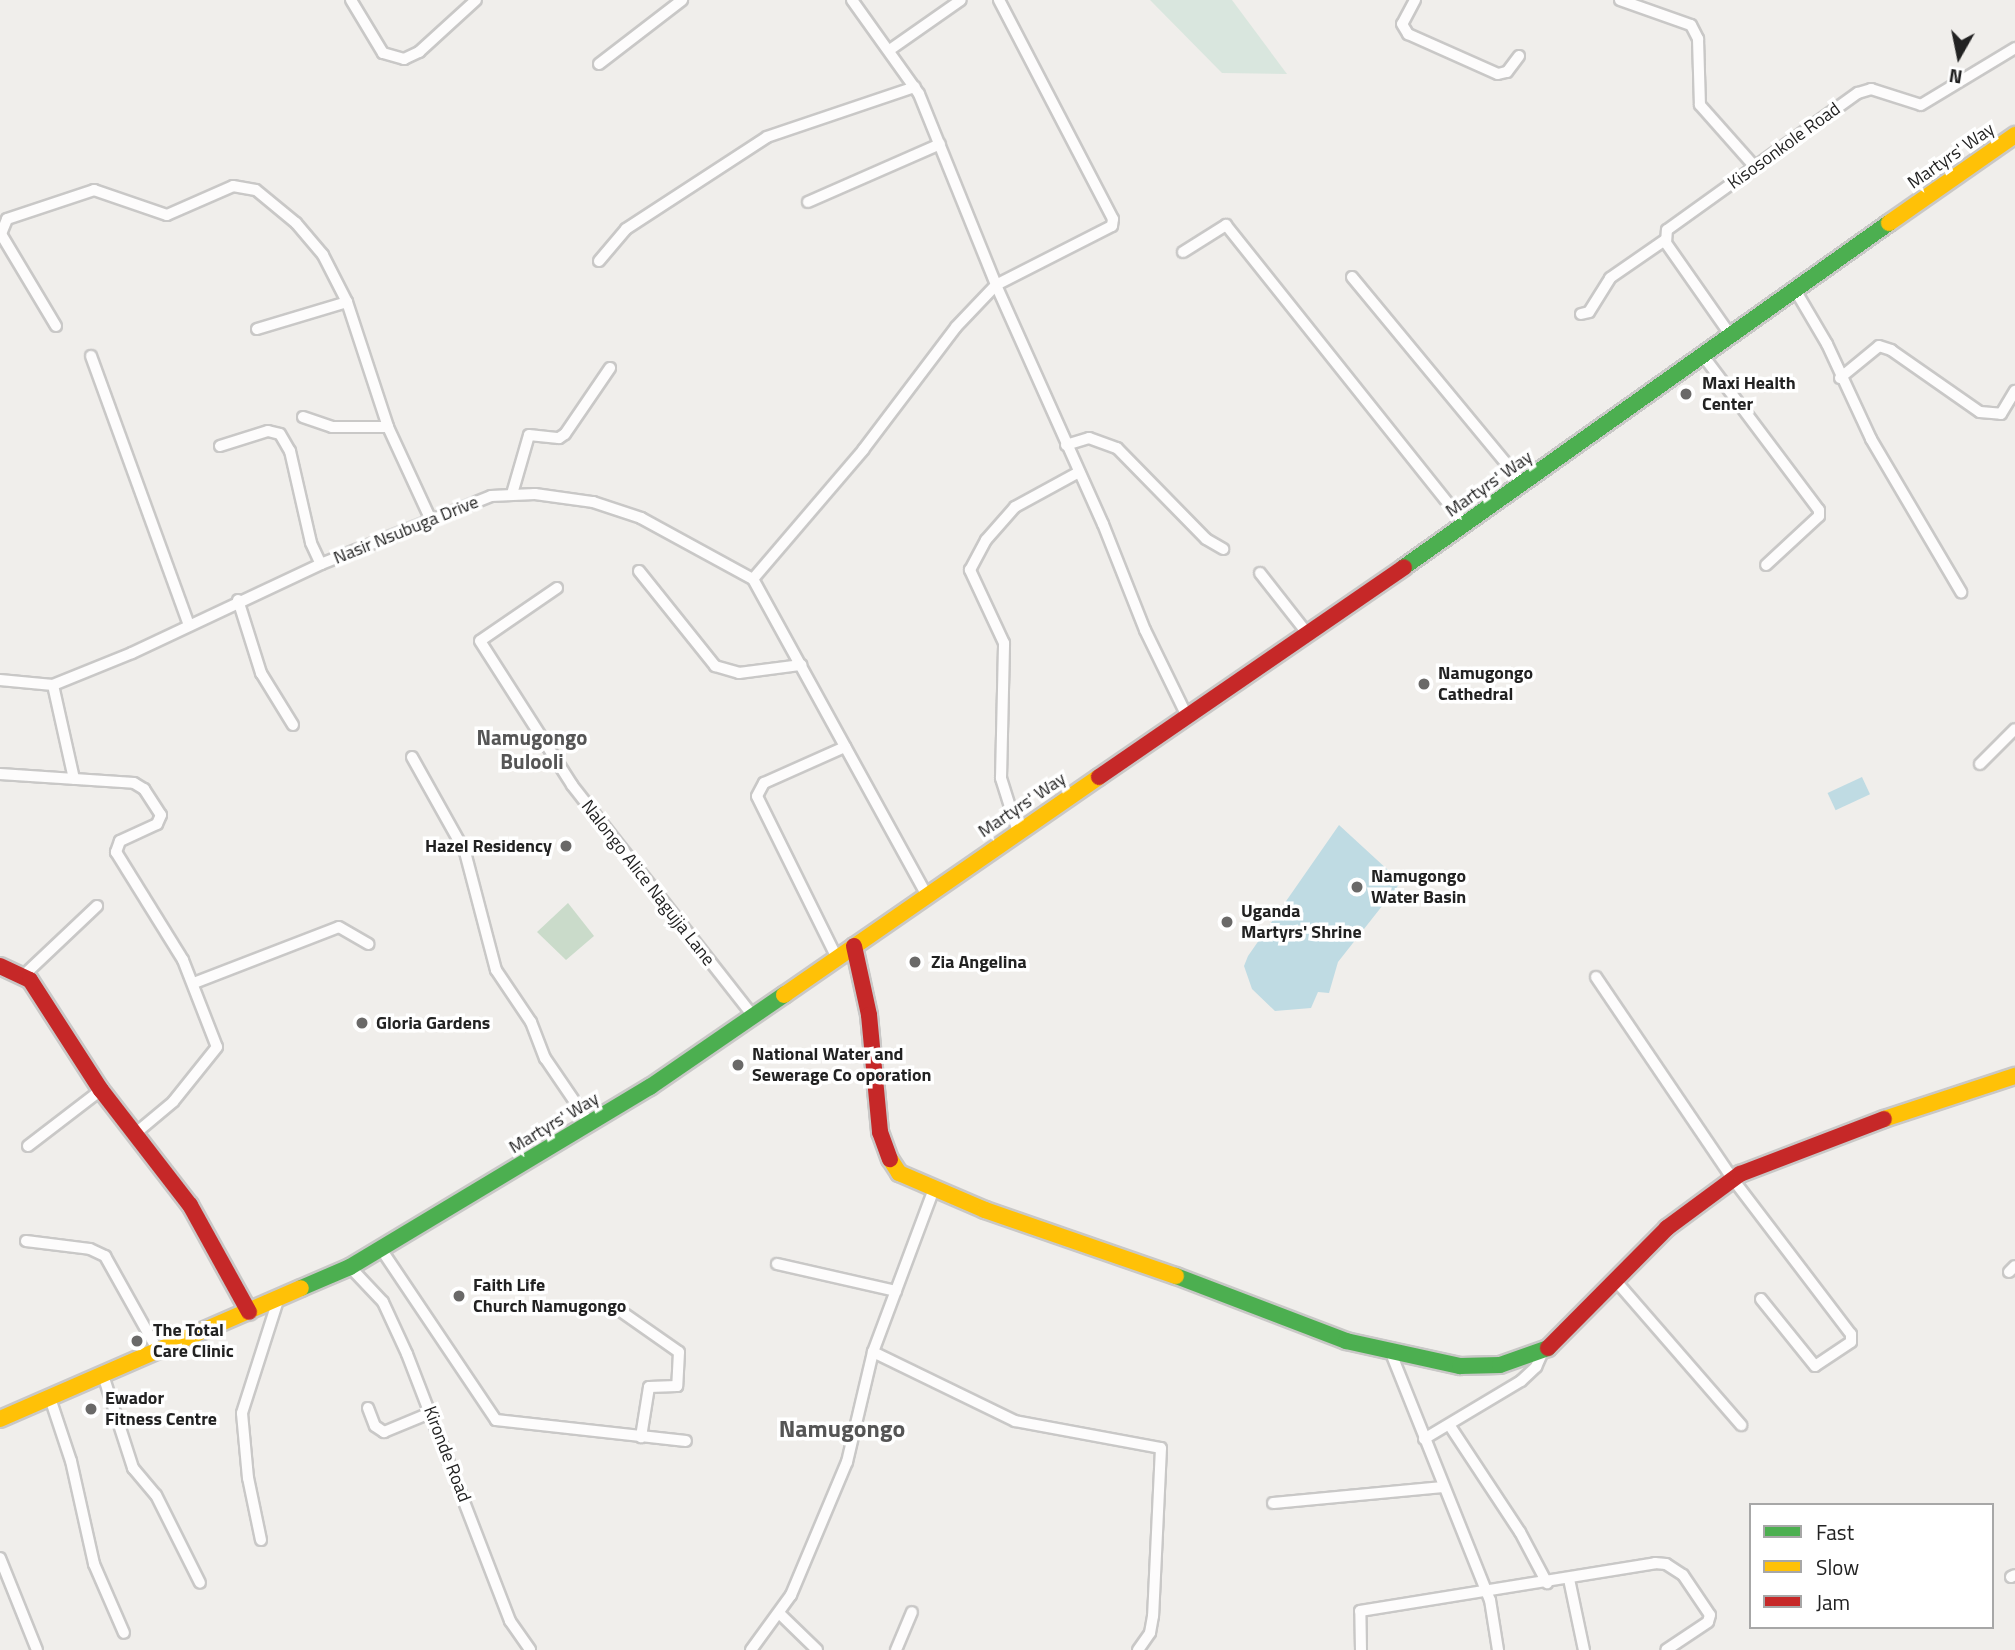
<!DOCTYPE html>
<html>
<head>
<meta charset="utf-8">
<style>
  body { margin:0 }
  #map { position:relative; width:2015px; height:1650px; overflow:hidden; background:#f0eeeb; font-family:"Titillium Web",sans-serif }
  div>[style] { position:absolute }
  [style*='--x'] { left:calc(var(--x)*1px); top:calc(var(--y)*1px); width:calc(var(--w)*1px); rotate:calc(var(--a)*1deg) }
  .wetland>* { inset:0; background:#d9e6de }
  .cemetery>* { inset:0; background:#cadbca }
  .water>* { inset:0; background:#bfdbe3; transform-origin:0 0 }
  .roads { filter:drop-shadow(2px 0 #c9c8c7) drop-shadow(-2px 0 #c9c8c7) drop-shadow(0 2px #c9c8c7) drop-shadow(0 -2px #c9c8c7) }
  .street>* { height:10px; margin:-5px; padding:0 5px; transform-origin:5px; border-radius:5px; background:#fdfcfc }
  .fast>* { height:16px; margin:-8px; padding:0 8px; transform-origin:8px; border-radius:8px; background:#4caf50 }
  .slow>* { height:16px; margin:-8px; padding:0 8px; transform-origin:8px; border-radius:8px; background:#ffc107 }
  .jam>* { height:16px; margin:-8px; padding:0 8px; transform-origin:8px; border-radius:8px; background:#c62828 }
  .dots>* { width:19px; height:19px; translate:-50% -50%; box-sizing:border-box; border:4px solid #fff; border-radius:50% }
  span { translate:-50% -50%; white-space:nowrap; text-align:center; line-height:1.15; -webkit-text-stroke:7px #fff; paint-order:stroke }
  .street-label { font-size:18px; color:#222 }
  .poi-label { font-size:18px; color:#222; font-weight:700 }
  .left { translate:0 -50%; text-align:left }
  .right { translate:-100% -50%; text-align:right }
  .quarter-label { font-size:21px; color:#555; font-weight:700 }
  .district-label { font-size:24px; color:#555; font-weight:700 }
  .legend { position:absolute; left:1749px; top:1503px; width:245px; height:126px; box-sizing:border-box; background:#fff; border:2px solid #a7a7a7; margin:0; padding:9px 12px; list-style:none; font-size:21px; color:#222 }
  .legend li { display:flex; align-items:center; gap:14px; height:35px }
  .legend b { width:35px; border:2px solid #a7a7a7 }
  .north { position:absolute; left:1924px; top:21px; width:70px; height:70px; -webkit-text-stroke:5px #fff; paint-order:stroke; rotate:189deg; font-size:19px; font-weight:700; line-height:28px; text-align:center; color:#222 }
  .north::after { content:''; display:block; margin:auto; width:24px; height:32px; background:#222; clip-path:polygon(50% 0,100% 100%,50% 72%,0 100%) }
</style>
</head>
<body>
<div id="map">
  <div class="wetland">
    <i style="clip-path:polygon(1150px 0,1232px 0,1287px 74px,1222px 73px)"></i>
  </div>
  <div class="cemetery">
    <i style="clip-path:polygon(568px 903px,594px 936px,566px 960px,537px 932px)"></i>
  </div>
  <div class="water">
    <i style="left:1862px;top:777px;width:19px;height:38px;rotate:65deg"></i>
    <i style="clip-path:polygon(1339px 825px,1401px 882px,1338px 962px,1329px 993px,1318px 992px,1311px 1008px,1275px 1011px,1252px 989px,1244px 966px,1248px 956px)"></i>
  </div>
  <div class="roads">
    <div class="street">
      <i style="--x:351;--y:0;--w:62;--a:58.9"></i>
      <i style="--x:383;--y:53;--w:22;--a:16"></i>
      <i style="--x:404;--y:59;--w:17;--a:-25"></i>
      <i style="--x:419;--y:52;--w:77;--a:-42.4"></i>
      <i style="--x:852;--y:0;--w:115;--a:54.5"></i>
      <i style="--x:919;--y:94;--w:206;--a:68"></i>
      <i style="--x:996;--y:285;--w:262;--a:65.9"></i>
      <i style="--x:1103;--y:524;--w:114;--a:68.4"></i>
      <i style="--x:1145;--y:630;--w:96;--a:64"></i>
      <i style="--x:1415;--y:0;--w:27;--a:118"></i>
      <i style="--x:1402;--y:24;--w:12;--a:59"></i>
      <i style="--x:1408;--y:34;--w:98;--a:24"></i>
      <i style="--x:1498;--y:74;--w:9;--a:-13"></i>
      <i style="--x:1507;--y:72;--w:20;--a:-53"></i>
      <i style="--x:1620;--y:0;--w:75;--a:19.4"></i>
      <i style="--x:1691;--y:25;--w:16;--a:63"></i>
      <i style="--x:1698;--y:39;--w:66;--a:88.3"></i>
      <i style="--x:1700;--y:105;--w:83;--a:48.4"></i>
      <i style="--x:891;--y:49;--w:85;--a:-35"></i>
      <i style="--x:599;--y:64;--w:105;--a:-37.6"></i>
      <i style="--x:808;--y:202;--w:144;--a:-23.7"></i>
      <i style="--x:1183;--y:252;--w:51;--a:-32.1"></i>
      <i style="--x:1226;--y:225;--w:383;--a:51.4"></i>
      <i style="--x:599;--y:261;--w:42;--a:-49.8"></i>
      <i style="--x:626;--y:229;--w:168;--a:-33.1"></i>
      <i style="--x:767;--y:137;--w:156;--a:-18.7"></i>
      <i style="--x:1352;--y:277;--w:268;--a:50.4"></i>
      <i style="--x:1794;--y:288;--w:65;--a:59.5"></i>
      <i style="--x:1827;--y:344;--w:105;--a:65.1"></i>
      <i style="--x:1871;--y:439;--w:178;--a:59.5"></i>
      <i style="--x:1581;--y:314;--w:8;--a:-14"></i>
      <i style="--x:1589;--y:312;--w:40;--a:-58"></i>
      <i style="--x:1610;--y:278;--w:67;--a:-34.6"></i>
      <i style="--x:56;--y:326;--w:107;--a:-120.9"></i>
      <i style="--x:1;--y:234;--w:16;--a:-68"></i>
      <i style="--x:7;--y:219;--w:92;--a:-18.4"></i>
      <i style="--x:94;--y:190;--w:77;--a:18.9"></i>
      <i style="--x:167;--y:215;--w:72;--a:-23.7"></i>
      <i style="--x:233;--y:186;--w:23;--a:10"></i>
      <i style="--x:256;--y:190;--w:52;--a:39.5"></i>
      <i style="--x:296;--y:223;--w:42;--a:49.8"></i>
      <i style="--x:323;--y:255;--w:53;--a:62.9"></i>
      <i style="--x:347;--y:302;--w:132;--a:71.8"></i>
      <i style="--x:388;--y:427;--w:100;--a:65.2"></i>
      <i style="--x:257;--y:329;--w:94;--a:-16.7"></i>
      <i style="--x:1729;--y:333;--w:110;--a:-125"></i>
      <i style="--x:1666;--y:243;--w:13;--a:-86"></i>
      <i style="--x:1667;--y:230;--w:235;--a:-35.7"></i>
      <i style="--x:1858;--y:93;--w:14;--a:-17"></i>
      <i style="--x:1871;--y:89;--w:52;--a:17.7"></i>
      <i style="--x:1921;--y:105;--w:110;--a:-31.2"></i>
      <i style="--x:1701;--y:353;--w:196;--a:53.1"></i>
      <i style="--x:1819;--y:510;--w:6;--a:90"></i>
      <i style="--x:1819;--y:516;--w:72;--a:137.2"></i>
      <i style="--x:91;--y:356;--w:284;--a:70"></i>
      <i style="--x:1840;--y:378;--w:50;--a:-39.4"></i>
      <i style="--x:1879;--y:346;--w:13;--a:18"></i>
      <i style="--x:1891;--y:350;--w:108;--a:34.9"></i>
      <i style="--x:1980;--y:412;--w:21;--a:5"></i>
      <i style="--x:2001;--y:414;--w:27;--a:-59"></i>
      <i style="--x:303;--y:417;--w:31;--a:19"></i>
      <i style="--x:332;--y:427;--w:56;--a:0"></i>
      <i style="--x:1066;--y:445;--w:24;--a:-17"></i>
      <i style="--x:1089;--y:438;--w:30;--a:20"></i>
      <i style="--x:1117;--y:448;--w:127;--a:45.6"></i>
      <i style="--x:1206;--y:539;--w:20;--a:30"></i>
      <i style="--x:220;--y:446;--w:50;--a:-17.4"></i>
      <i style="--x:268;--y:431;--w:12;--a:14"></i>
      <i style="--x:280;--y:434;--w:20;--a:60"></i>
      <i style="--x:290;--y:451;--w:94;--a:77.1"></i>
      <i style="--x:311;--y:543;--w:23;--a:65"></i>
      <i style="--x:512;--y:494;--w:61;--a:-73.9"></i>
      <i style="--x:529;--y:435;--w:30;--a:6"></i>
      <i style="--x:559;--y:438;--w:7;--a:-34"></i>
      <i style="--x:565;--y:434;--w:80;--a:-55.7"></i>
      <i style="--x:639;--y:571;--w:122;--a:51.3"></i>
      <i style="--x:715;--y:666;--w:25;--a:16"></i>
      <i style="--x:739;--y:673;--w:63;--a:-7.4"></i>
      <i style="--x:1260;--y:573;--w:76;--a:51.9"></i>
      <i style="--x:753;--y:579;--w:170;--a:-49.5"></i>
      <i style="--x:863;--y:450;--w:154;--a:-52.9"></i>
      <i style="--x:956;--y:327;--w:58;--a:-46.4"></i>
      <i style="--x:996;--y:285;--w:130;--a:-27"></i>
      <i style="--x:1112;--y:226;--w:7;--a:-82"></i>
      <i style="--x:1113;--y:219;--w:247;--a:-117.5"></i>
      <i style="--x:557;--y:588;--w:93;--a:145.5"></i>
      <i style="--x:480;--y:641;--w:171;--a:57.4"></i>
      <i style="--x:572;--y:785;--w:293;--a:51.9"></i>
      <i style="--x:238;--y:600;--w:77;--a:72.5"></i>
      <i style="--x:261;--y:673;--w:61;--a:58.4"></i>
      <i style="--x:0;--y:680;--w:53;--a:5.4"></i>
      <i style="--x:53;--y:685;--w:85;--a:-22.1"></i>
      <i style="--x:132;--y:653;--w:209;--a:-25.2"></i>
      <i style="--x:321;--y:564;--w:183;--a:-21.8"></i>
      <i style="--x:491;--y:496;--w:44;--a:-2.6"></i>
      <i style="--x:535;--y:494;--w:59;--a:7.9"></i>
      <i style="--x:593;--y:502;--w:51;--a:18.4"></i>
      <i style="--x:641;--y:518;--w:128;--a:28.6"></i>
      <i style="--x:753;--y:579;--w:362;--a:61.2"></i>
      <i style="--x:53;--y:685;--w:96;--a:77.4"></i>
      <i style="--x:412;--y:757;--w:109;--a:60.8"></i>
      <i style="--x:465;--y:852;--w:122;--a:75.3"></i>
      <i style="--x:496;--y:970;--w:63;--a:56.1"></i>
      <i style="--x:531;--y:1022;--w:39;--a:69"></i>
      <i style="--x:545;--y:1058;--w:80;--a:55.7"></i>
      <i style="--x:1980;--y:764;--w:49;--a:-45"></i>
      <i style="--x:0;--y:774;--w:134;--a:3.8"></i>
      <i style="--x:134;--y:783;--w:12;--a:31"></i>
      <i style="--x:144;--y:789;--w:31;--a:57"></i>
      <i style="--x:161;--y:815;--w:10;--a:114"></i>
      <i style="--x:157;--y:824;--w:41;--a:155.3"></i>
      <i style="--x:120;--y:841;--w:12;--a:110"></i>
      <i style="--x:116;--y:852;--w:127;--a:58.2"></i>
      <i style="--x:183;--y:960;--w:93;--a:68.7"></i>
      <i style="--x:217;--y:1047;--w:70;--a:128.7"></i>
      <i style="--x:173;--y:1102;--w:47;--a:140.2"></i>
      <i style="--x:1018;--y:832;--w:57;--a:-107.5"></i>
      <i style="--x:1001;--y:778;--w:135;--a:-88.7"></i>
      <i style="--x:1004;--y:643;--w:81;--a:-115"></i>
      <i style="--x:970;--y:570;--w:34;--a:-62"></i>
      <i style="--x:986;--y:540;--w:44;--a:-48.7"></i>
      <i style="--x:1015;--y:507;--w:73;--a:-28.7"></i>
      <i style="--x:836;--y:956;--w:178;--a:-116.3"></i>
      <i style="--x:757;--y:796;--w:15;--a:-62"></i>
      <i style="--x:764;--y:783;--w:89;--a:-24"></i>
      <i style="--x:23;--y:976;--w:102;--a:-43.4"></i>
      <i style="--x:1596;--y:977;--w:243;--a:55.9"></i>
      <i style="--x:1732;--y:1178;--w:196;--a:52.7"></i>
      <i style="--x:1851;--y:1334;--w:8;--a:90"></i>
      <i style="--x:1851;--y:1342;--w:43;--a:146.3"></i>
      <i style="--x:1815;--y:1366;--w:86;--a:-128.9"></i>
      <i style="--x:194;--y:983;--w:155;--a:-21.1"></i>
      <i style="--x:339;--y:927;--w:34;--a:30"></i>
      <i style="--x:28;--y:1146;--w:92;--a:-37.5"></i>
      <i style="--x:26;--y:1241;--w:64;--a:7.1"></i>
      <i style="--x:90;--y:1249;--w:17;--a:25"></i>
      <i style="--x:105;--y:1256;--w:109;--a:60.8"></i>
      <i style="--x:381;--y:1249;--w:206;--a:56.1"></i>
      <i style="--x:496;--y:1420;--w:191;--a:6.3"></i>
      <i style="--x:777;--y:1264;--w:122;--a:12.8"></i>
      <i style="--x:350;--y:1267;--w:48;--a:46.7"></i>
      <i style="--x:383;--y:1302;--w:57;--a:65.2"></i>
      <i style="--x:407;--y:1354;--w:286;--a:68.9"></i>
      <i style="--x:510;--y:1621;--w:35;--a:55"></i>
      <i style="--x:2009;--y:1272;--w:8;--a:-45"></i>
      <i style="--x:1616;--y:1281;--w:191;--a:49"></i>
      <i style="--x:619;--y:1310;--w:73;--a:35"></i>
      <i style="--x:679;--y:1352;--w:34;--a:93"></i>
      <i style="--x:677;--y:1386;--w:28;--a:178"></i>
      <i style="--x:649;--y:1387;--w:51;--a:99.1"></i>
      <i style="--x:873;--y:1352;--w:158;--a:25.9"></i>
      <i style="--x:1015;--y:1421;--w:148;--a:10.5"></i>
      <i style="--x:1161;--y:1448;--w:168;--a:92.7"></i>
      <i style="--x:1153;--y:1616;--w:17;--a:100"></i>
      <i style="--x:1150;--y:1633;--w:21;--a:125"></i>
      <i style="--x:1391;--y:1353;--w:266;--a:68.2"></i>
      <i style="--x:1490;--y:1600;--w:51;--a:80.9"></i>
      <i style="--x:103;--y:1375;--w:98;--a:72.1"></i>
      <i style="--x:133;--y:1468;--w:35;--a:50"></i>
      <i style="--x:156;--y:1495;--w:98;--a:63.4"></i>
      <i style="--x:50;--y:1398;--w:66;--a:71.6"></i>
      <i style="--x:71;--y:1461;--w:106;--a:77.4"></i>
      <i style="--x:94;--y:1564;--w:75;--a:66.5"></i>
      <i style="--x:368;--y:1408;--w:19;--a:69"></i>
      <i style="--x:375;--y:1426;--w:11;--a:34"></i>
      <i style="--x:384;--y:1432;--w:52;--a:-22.6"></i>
      <i style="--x:1450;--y:1426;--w:127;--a:56.6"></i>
      <i style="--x:1520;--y:1532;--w:58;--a:62.1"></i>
      <i style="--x:1424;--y:1439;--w:113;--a:-30.9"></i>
      <i style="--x:1521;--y:1381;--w:21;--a:-43"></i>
      <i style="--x:1536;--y:1367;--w:17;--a:-66"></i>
      <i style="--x:1273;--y:1503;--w:171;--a:-5.4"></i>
      <i style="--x:261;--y:1540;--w:63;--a:-101.8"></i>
      <i style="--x:248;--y:1478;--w:65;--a:-95.3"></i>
      <i style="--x:242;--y:1413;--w:119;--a:-72.3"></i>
      <i style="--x:0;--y:1558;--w:99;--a:68.1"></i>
      <i style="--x:2011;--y:1577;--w:4;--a:-27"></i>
      <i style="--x:1569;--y:1579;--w:73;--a:78.1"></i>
      <i style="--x:779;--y:1613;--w:53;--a:44.2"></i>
      <i style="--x:751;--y:1650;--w:68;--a:-54"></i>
      <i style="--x:791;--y:1595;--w:144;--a:-67.2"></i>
      <i style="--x:847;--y:1462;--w:113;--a:-76.7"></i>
      <i style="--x:873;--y:1352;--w:174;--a:-69.5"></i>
      <i style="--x:896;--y:1650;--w:41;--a:-67.2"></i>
      <i style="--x:1361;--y:1650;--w:39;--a:-91"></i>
      <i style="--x:1360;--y:1611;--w:299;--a:-9.2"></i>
      <i style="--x:1655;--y:1563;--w:11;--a:5"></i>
      <i style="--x:1666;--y:1564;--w:20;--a:33"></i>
      <i style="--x:1683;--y:1575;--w:48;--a:56"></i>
      <i style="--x:1710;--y:1615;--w:7;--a:106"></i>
      <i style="--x:1708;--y:1622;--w:50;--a:146.3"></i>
    </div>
    <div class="fast">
      <i style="--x:1404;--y:567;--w:595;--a:-35.35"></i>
      <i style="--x:1176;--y:1276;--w:182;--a:20.9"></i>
      <i style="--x:1346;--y:1341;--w:117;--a:12.4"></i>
      <i style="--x:1460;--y:1366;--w:40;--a:-1.4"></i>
      <i style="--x:1500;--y:1365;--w:51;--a:-19.5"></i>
      <i style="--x:301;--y:1288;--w:53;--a:-23.2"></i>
      <i style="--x:350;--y:1267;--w:350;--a:-31"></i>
      <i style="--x:650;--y:1087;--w:163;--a:-34.5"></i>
    </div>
    <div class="slow">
      <i style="--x:1889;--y:223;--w:154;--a:-34.9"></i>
      <i style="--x:784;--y:995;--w:383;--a:-34.7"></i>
      <i style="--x:1884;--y:1119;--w:138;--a:-18.2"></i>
      <i style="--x:890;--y:1159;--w:17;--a:57"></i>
      <i style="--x:899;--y:1173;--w:94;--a:23.3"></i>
      <i style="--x:985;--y:1210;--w:202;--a:19.1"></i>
      <i style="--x:0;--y:1419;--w:328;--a:-23.5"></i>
    </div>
    <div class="jam">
      <i style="--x:1099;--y:777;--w:370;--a:-34.5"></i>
      <i style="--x:854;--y:946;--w:71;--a:77.7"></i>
      <i style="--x:869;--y:1015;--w:118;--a:84.6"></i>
      <i style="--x:880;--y:1132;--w:29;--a:70"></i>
      <i style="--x:0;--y:966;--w:33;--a:25"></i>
      <i style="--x:30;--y:980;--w:131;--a:57.2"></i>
      <i style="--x:101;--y:1090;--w:145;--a:52.3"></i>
      <i style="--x:190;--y:1205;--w:122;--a:61.1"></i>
      <i style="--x:1548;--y:1348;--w:169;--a:-45.2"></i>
      <i style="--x:1667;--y:1228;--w:91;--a:-36.5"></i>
      <i style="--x:1740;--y:1174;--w:154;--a:-20.9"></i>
    </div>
  </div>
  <div class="dots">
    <i style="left:1686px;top:394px;background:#6a6968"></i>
    <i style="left:1424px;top:684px;background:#6a6968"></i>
    <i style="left:566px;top:846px;background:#6a6968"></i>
    <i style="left:1357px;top:887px;background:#6a6968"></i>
    <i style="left:1227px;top:922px;background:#6a6968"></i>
    <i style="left:915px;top:962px;background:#6a6968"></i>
    <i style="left:362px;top:1023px;background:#6a6968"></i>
    <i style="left:738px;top:1065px;background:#6a6968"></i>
    <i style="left:459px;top:1296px;background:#6a6968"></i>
    <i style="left:137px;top:1341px;background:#6a6968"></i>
    <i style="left:91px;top:1409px;background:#6a6968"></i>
  </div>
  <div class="street-label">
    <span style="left:1784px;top:146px;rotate:-36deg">Kisosonkole Road</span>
    <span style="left:1951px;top:156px;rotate:-35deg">Martyrs' Way</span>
    <span style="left:1489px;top:484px;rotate:-35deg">Martyrs' Way</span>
    <span style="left:406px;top:530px;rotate:-22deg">Nasir Nsubuga Drive</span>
    <span style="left:1022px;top:805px;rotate:-34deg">Martyrs' Way</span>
    <span style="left:648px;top:883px;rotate:52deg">Nalongo Alice Nagujja Lane</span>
    <span style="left:554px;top:1123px;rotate:-31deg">Martyrs' Way</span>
    <span style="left:447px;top:1454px;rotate:69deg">Kironde Road</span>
  </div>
  <div class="poi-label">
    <span class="left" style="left:1702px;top:394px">Maxi Health<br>Center</span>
    <span class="left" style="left:1438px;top:684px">Namugongo<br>Cathedral</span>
    <span class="right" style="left:552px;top:846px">Hazel Residency</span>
    <span class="left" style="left:1371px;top:887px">Namugongo<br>Water Basin</span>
    <span class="left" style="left:1241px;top:922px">Uganda<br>Martyrs' Shrine</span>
    <span class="left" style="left:931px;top:962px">Zia Angelina</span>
    <span class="left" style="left:376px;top:1023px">Gloria Gardens</span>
    <span class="left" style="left:752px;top:1065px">National Water and<br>Sewerage Co oporation</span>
    <span class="left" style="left:473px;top:1296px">Faith Life<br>Church Namugongo</span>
    <span class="left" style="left:153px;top:1341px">The Total<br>Care Clinic</span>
    <span class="left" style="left:105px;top:1409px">Ewador<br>Fitness Centre</span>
  </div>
  <div class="quarter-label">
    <span style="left:532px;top:749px">Namugongo<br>Bulooli</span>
  </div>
  <div class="district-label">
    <span style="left:842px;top:1429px">Namugongo</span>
  </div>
  <ul class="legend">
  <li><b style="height:9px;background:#4caf50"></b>Fast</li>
  <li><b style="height:9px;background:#ffc107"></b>Slow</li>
  <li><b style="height:9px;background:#c62828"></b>Jam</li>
  </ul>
  <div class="north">N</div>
</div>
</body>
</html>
